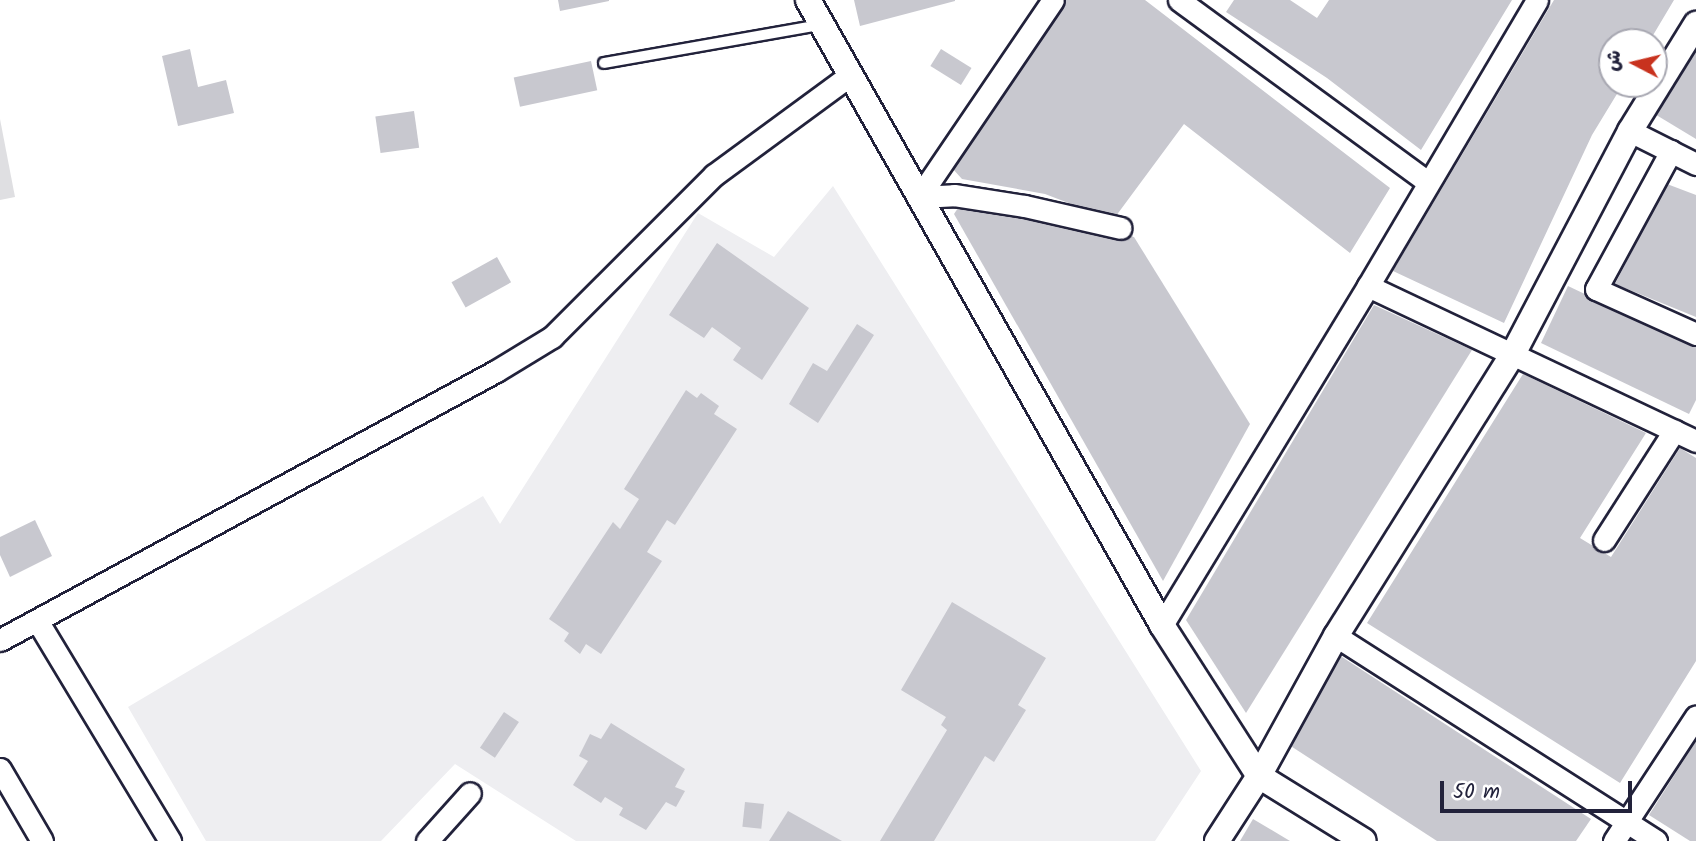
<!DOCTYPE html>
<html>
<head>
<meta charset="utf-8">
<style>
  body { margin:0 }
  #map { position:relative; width:1696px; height:841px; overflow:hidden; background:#fff; font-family:Kalam,"Playpen Sans Arabic",sans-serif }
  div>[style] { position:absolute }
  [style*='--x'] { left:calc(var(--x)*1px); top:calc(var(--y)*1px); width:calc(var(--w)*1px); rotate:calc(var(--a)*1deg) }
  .built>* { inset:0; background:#eeeef1 }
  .green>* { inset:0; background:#dfdfe2 }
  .building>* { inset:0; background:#c8c8cf; transform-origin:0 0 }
  .roads { filter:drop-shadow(2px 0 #22223b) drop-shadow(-2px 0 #22223b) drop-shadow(0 2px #22223b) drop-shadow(0 -2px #22223b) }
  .service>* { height:10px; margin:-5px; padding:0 5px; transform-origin:5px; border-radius:5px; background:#fff }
  .minor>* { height:21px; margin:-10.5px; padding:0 10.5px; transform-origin:10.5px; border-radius:10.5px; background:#fff }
  .tertiary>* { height:24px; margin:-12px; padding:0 12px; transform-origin:12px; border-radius:12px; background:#fff }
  span { translate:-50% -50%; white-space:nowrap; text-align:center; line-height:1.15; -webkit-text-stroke:5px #fff; paint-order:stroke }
  .north { position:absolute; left:1598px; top:28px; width:70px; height:70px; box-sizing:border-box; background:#fff; border:2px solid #a7a7b1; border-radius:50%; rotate:277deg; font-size:19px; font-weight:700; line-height:28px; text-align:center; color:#22223b }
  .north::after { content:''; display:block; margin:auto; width:24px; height:32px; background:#c8321e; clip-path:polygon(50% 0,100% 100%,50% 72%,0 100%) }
  .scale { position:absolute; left:1440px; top:781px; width:192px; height:32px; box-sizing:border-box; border:4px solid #22223b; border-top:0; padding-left:9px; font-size:21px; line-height:24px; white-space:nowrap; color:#22223b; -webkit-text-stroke:5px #fff; paint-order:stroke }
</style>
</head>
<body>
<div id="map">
  <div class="built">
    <i style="clip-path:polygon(833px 186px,1201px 771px,1155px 841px,576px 841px,455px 764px,381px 841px,206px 841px,128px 707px,483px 496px,500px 524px,698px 213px,774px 257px)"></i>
  </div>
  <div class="green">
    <i style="clip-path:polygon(0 119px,15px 197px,0 200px)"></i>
  </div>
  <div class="building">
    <i style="clip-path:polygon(558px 0,609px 0,609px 1px,560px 11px)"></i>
    <i style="clip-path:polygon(854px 0,955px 0,955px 1px,860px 26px)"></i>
    <i style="clip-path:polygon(1065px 0,1145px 0,1390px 188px,1350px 253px,1184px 124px,1113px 220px,1045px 194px,962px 179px,952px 168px)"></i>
    <i style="clip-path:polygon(1234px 0,1290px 0,1317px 18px,1329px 0,1512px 0,1421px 150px,1327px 78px,1226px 12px)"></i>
    <i style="clip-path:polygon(1554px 0,1674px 0,1649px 42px,1612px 42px,1612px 84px,1623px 84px,1592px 135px,1504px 323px,1393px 271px)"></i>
    <i style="clip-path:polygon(1696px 44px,1696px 139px,1653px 113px)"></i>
    <i style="clip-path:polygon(190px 49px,198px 87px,226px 80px,234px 113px,178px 126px,162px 56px)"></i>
    <i style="left:941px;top:49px;width:36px;height:20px;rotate:32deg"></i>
    <i style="left:591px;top:61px;width:30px;height:79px;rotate:78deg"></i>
    <i style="left:414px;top:111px;width:37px;height:39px;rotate:82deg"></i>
    <i style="clip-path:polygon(1667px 184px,1696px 195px,1696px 317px,1615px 284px)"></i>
    <i style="clip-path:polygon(962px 202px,1134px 237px,1250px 424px,1163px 581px,954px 214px)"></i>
    <i style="clip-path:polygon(717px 243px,809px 308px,762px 380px,733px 360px,741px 348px,712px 327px,704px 338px,669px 315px)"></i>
    <i style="left:497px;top:257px;width:29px;height:52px;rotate:61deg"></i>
    <i style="clip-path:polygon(1568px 286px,1696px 347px,1696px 400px,1689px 414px,1541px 343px)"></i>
    <i style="clip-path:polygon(1374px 305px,1472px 350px,1246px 713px,1186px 620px)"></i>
    <i style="clip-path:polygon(857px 324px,874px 335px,818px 423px,789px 404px,813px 363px,827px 371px)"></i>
    <i style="clip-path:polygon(1523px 374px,1646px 433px,1580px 538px,1611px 557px,1680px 448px,1696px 458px,1696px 661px,1620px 783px,1367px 623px)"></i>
    <i style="clip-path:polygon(686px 390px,697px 398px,701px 393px,719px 406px,714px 414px,737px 429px,675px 525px,667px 520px,647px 552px,662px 561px,601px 654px,586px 644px,580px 654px,564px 641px,569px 633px,549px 619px,613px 522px,620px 529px,639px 499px,624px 489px)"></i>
    <i style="clip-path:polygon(35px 520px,52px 556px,10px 577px,0 555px,0 537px)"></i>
    <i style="clip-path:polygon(952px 602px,1046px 658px,1018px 705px,1026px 710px,994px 762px,985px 756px,934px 841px,880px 841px,947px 730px,941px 725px,946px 717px,901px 690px)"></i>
    <i style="clip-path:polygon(1339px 655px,1591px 819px,1576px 841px,1437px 841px,1283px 741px)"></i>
    <i style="left:504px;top:712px;width:18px;height:43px;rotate:34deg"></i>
    <i style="clip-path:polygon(611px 723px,685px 769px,675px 787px,685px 791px,676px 807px,666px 802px,646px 830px,619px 815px,623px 808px,605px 797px,601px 803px,573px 785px,588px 761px,579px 756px,590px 734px,601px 739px)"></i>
    <i style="clip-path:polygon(1696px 741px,1696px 841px,1690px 841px,1649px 815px)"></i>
    <i style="left:745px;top:802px;width:19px;height:25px;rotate:6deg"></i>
    <i style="clip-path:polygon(788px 811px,842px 841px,769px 841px)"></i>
    <i style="clip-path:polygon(1253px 819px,1290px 841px,1240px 841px)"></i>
  </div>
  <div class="roads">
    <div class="service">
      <i style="--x:604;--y:63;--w:219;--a:-10"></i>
    </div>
    <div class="minor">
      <i style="--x:1179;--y:0;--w:308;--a:36.2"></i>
      <i style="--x:1630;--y:131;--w:74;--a:26.6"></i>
      <i style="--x:1671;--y:151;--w:157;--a:118.5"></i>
      <i style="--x:1596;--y:289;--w:110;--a:24.2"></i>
      <i style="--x:919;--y:197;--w:238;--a:-55.8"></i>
      <i style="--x:919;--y:197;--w:35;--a:-3"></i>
      <i style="--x:954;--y:195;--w:72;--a:8.8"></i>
      <i style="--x:1025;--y:206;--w:98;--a:12.9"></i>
      <i style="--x:1368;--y:286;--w:363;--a:25.3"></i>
      <i style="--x:1604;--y:540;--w:130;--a:-57.3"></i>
      <i style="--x:38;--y:622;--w:256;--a:58.9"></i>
      <i style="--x:1162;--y:625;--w:397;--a:-58.7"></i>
      <i style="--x:1368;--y:286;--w:332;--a:-59.4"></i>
      <i style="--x:1336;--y:636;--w:380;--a:32.6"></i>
      <i style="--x:0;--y:640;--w:564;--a:-28.47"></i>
      <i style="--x:496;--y:371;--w:66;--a:-31.3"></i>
      <i style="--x:552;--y:337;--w:229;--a:-45"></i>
      <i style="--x:714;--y:175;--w:167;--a:-36.3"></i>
      <i style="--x:0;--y:769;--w:83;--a:59.7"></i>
      <i style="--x:427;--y:841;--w:64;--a:-48.1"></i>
      <i style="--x:1614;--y:841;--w:149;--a:-56.7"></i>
    </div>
    <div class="tertiary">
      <i style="--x:808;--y:0;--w:718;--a:60.47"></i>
      <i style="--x:1162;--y:625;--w:179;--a:57.3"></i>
      <i style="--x:1259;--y:776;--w:123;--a:31.8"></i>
      <i style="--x:1217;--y:841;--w:77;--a:-57.1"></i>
      <i style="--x:1259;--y:776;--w:160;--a:-61.2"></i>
      <i style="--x:1336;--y:636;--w:333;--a:-57.9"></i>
      <i style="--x:1513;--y:354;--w:252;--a:-62.3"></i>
      <i style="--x:1630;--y:131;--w:126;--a:-58.3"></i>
    </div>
  </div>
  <div class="north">ش</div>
  <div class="scale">50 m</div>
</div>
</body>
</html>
